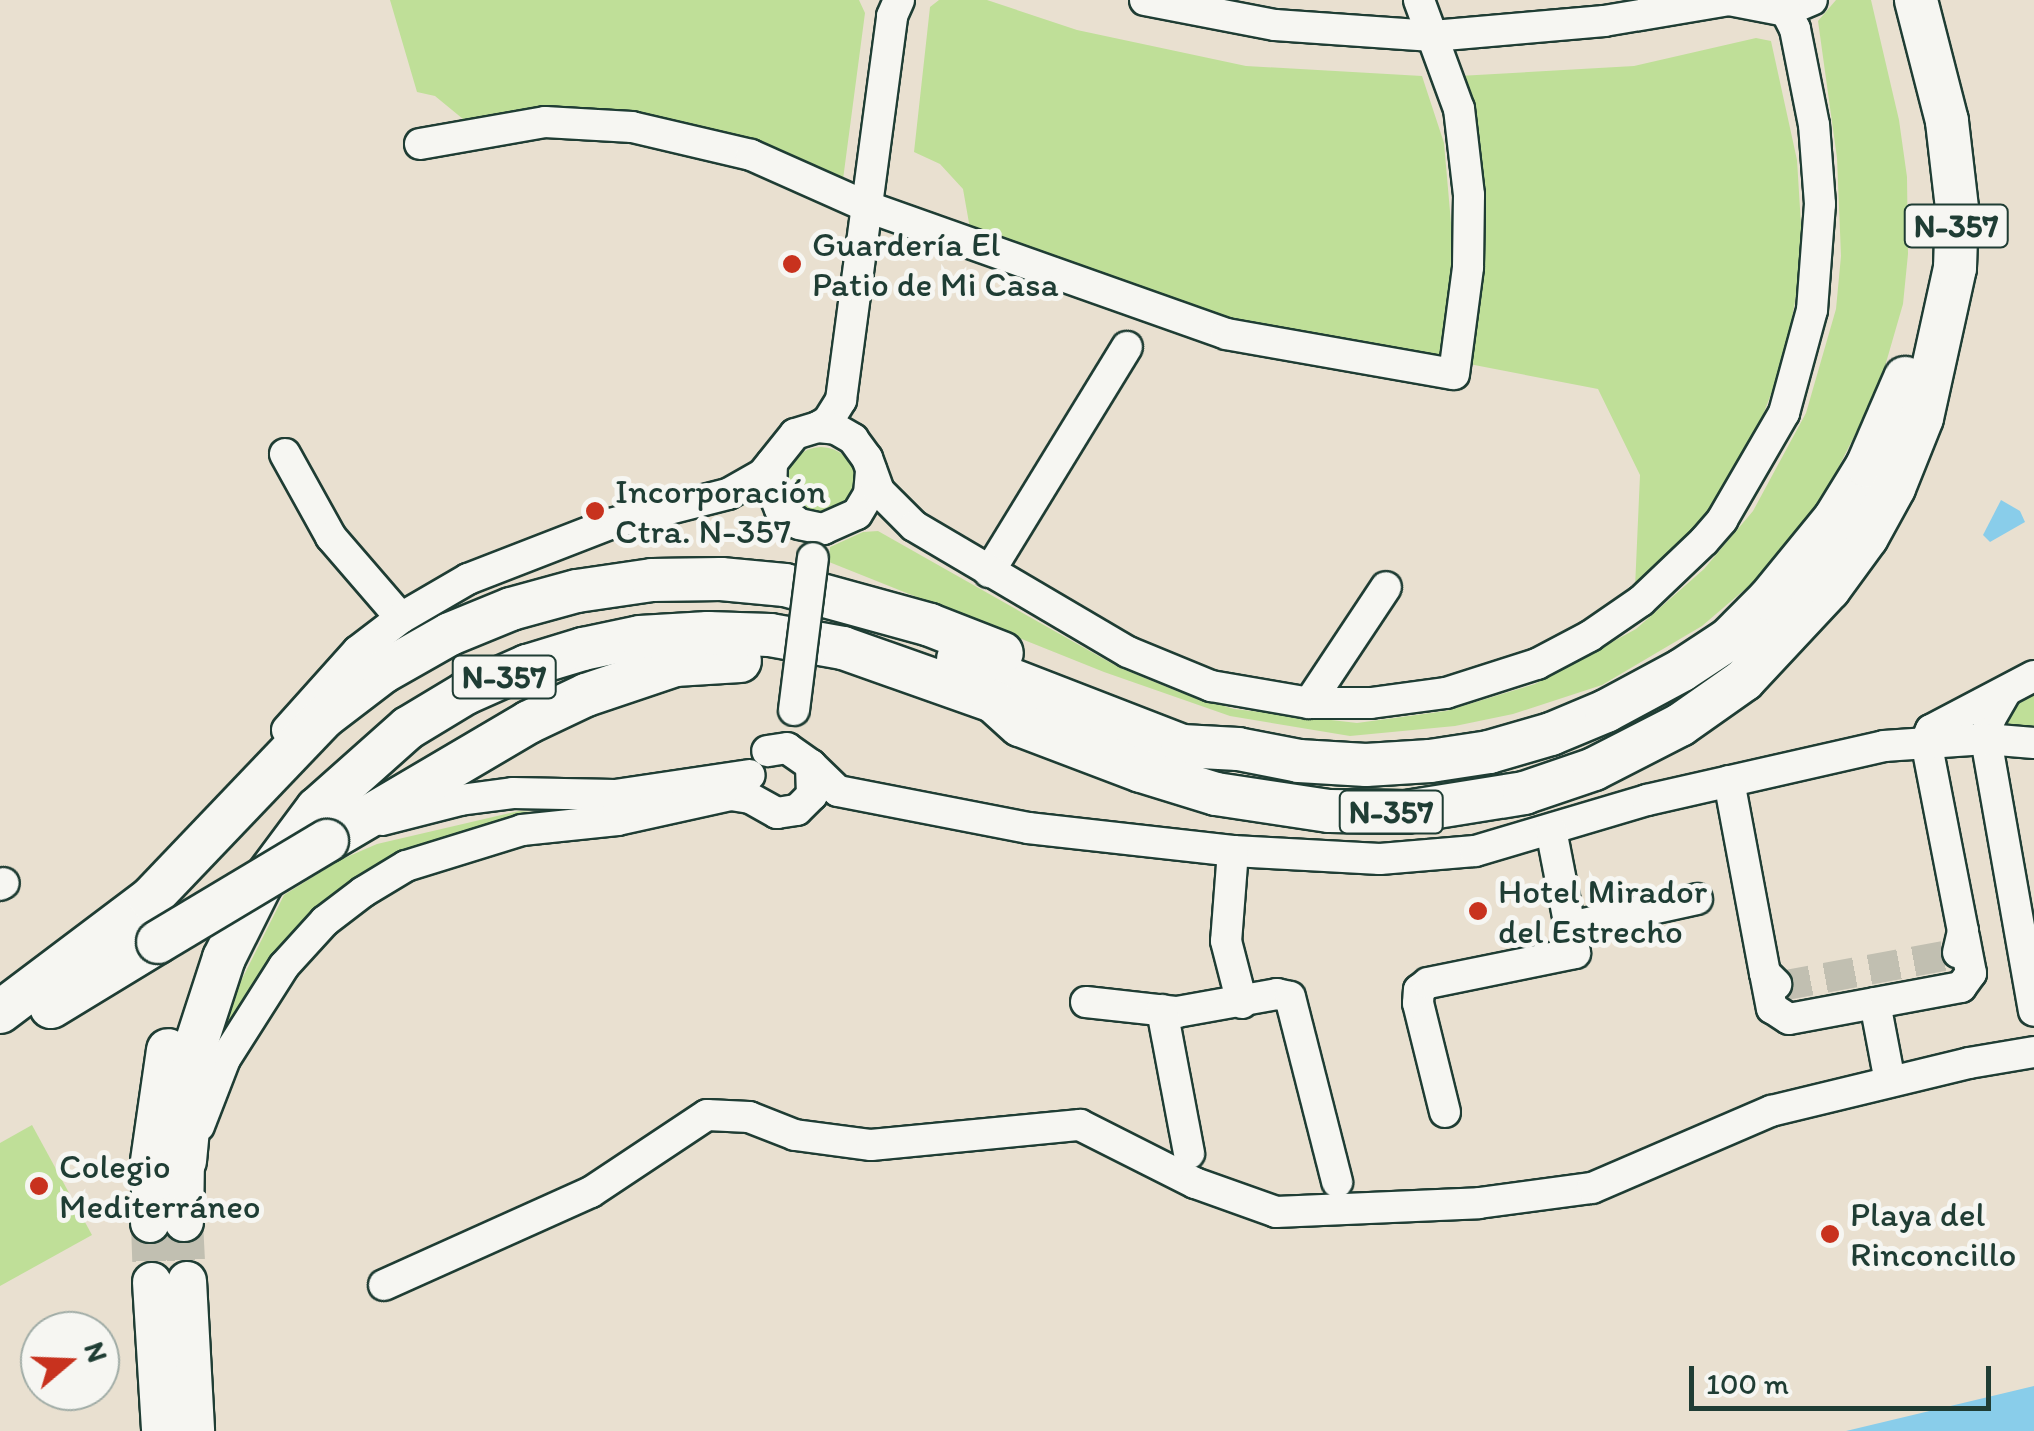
<!DOCTYPE html>
<html>
<head>
<meta charset="utf-8">
<style>
  body { margin:0 }
  #map { position:relative; width:2034px; height:1431px; overflow:hidden; background:#e9e0d0; font-family:Itim,sans-serif }
  div>[style] { position:absolute }
  [style*='--x'] { left:calc(var(--x)*1px); top:calc(var(--y)*1px); width:calc(var(--w)*1px); rotate:calc(var(--a)*1deg) }
  .green>* { inset:0; background:#bfdf98 }
  .round { border-radius:50% }
  .water>* { inset:0; background:#89cdea }
  .minor-tunnel>* { height:30px; margin-top:-15px; transform-origin:0; background:repeating-linear-gradient(90deg,#c1bfb1 0 30px,transparent 0 45px) }
  .major-tunnel>* { height:38px; margin-top:-19px; transform-origin:0; background:repeating-linear-gradient(90deg,#c1bfb1 0 38px,transparent 0 57px) }
  .roads { filter:drop-shadow(2px 0 #1f3d34) drop-shadow(-2px 0 #1f3d34) drop-shadow(0 2px #1f3d34) drop-shadow(0 -2px #1f3d34) }
  .minor>* { height:30px; margin:-15px; padding:0 15px; transform-origin:15px; border-radius:15px; background:#f6f6f2 }
  .major>* { height:38px; margin:-19px; padding:0 19px; transform-origin:19px; border-radius:19px; background:#f6f6f2 }
  .highway>* { height:42px; margin:-21px; padding:0 21px; transform-origin:21px; border-radius:21px; background:#f6f6f2 }
  .bridges { filter:drop-shadow(2px 0 #1f3d34) drop-shadow(-2px 0 #1f3d34) drop-shadow(0 2px #1f3d34) drop-shadow(0 -2px #1f3d34) }
  .minor-bridge>* { height:30px; margin:-15px; padding:0 15px; transform-origin:15px; border-radius:15px; background:#f6f6f2 }
  .highway-bridge>* { height:42px; margin:-21px; padding:0 21px; transform-origin:21px; border-radius:21px; background:#f6f6f2 }
  .dots>* { width:28px; height:28px; translate:-50% -50%; box-sizing:border-box; border:5px solid #f6f6f2; border-radius:50% }
  span { translate:-50% -50%; white-space:nowrap; text-align:center; line-height:1.15; -webkit-text-stroke:10px #f6f6f2; paint-order:stroke }
  .shield-label span { padding:2px 8px; background:#f6f6f2; border:2px solid; border-radius:8px; -webkit-text-stroke-width:0 }
  .shield-label { font-size:32px; color:#1f3d34; font-weight:700 }
  .poi-label { font-size:35px; color:#1f3d34 }
  .left { translate:0 -50%; text-align:left }
  .north { position:absolute; left:20px; top:1311px; width:100px; height:100px; box-sizing:border-box; background:#f6f6f2; border:2px solid #a0aca6; border-radius:50%; rotate:71deg; font-size:28px; font-weight:700; line-height:40px; text-align:center; color:#1f3d34 }
  .north::after { content:''; display:block; margin:auto; width:35px; height:45px; background:#c8321e; clip-path:polygon(50% 0,100% 100%,50% 72%,0 100%) }
  .scale { position:absolute; left:1689px; top:1366px; width:302px; height:45px; box-sizing:border-box; border:5px solid #1f3d34; border-top:0; padding-left:12px; font-size:30px; line-height:35px; white-space:nowrap; color:#1f3d34; -webkit-text-stroke:8px #f6f6f2; paint-order:stroke }
</style>
</head>
<body>
<div id="map">
  <div class="green">
    <i style="clip-path:polygon(390px 0,859px 0,865px 13px,842px 187px,549px 109px,463px 119px,435px 96px,417px 92px)"></i>
    <i style="clip-path:polygon(939px 0,987px 0,1077px 30px,1246px 66px,1422px 76px,1444px 143px,1454px 257px,1440px 366px,1232px 330px,972px 240px,963px 189px,940px 164px,914px 152px,930px 7px)"></i>
    <i style="clip-path:polygon(1836px 0,1871px 0,1899px 120px,1907px 177px,1908px 254px,1903px 304px,1879px 387px,1820px 504px,1764px 573px,1702px 626px,1602px 685px,1513px 714px,1455px 726px,1350px 736px,1230px 716px,1104px 672px,829px 562px,830px 547px,863px 532px,878px 531px,1118px 667px,1179px 692px,1234px 709px,1357px 723px,1446px 711px,1535px 684px,1636px 629px,1704px 569px,1753px 511px,1806px 413px,1836px 309px,1841px 256px,1837px 158px,1818px 21px)"></i>
    <i style="clip-path:polygon(1756px 38px,1771px 41px,1797px 160px,1803px 257px,1785px 357px,1752px 444px,1698px 531px,1635px 588px,1640px 475px,1598px 389px,1464px 363px,1459px 76px,1634px 66px)"></i>
    <i class="round" style="left:787px;top:447px;width:68px;height:68px"></i>
    <i style="clip-path:polygon(2034px 692px,2034px 734px,1999px 725px,2011px 704px)"></i>
    <i style="clip-path:polygon(519px 811px,549px 813px,390px 863px,221px 1048px,235px 993px,284px 895px,340px 860px,377px 844px)"></i>
    <i style="clip-path:polygon(32px 1125px,92px 1235px,0 1286px,0 1143px)"></i>
  </div>
  <div class="water">
    <i style="clip-path:polygon(2001px 500px,2020px 511px,2025px 522px,1990px 542px,1983px 535px)"></i>
    <i style="clip-path:polygon(2034px 1386px,2034px 1431px,1846px 1431px)"></i>
  </div>
  <div class="minor-tunnel">
    <i style="--x:1781;--y:986;--w:178;--a:-10.4"></i>
  </div>
  <div class="major-tunnel">
    <i style="--x:184;--y:1222;--w:59;--a:87.1"></i>
    <i style="--x:150;--y:1223;--w:59;--a:88.1"></i>
  </div>
  <div class="roads">
    <div class="minor">
      <i style="--x:1145;--y:0;--w:132;--a:10.9"></i>
      <i style="--x:1275;--y:25;--w:158;--a:4"></i>
      <i style="--x:1433;--y:36;--w:172;--a:-5"></i>
      <i style="--x:1604;--y:21;--w:127;--a:-9.5"></i>
      <i style="--x:1729;--y:0;--w:58;--a:10.9"></i>
      <i style="--x:1786;--y:11;--w:28;--a:-23"></i>
      <i style="--x:420;--y:144;--w:127;--a:-10"></i>
      <i style="--x:545;--y:122;--w:87;--a:3.3"></i>
      <i style="--x:632;--y:127;--w:122;--a:13.2"></i>
      <i style="--x:751;--y:155;--w:128;--a:24"></i>
      <i style="--x:868;--y:207;--w:380;--a:19.5"></i>
      <i style="--x:1226;--y:334;--w:231;--a:10"></i>
      <i style="--x:1454;--y:374;--w:108;--a:-82.5"></i>
      <i style="--x:1468;--y:267;--w:72;--a:-89.2"></i>
      <i style="--x:1469;--y:195;--w:87;--a:-96.6"></i>
      <i style="--x:1459;--y:109;--w:116;--a:-110.2"></i>
      <i style="--x:818;--y:427;--w:12;--a:-31"></i>
      <i style="--x:828;--y:421;--w:25;--a:-58"></i>
      <i style="--x:841;--y:400;--w:387;--a:-82.4"></i>
      <i style="--x:892;--y:16;--w:17;--a:-66"></i>
      <i style="--x:285;--y:454;--w:95;--a:61"></i>
      <i style="--x:331;--y:537;--w:107;--a:49.2"></i>
      <i style="--x:772;--y:463;--w:24;--a:92"></i>
      <i style="--x:771;--y:487;--w:24;--a:68"></i>
      <i style="--x:780;--y:509;--w:24;--a:38"></i>
      <i style="--x:799;--y:524;--w:25;--a:12"></i>
      <i style="--x:823;--y:529;--w:37;--a:-24"></i>
      <i style="--x:857;--y:514;--w:23;--a:-59"></i>
      <i style="--x:869;--y:494;--w:24;--a:-85"></i>
      <i style="--x:989;--y:572;--w:264;--a:-58.5"></i>
      <i style="--x:2005;--y:693;--w:30;--a:120"></i>
      <i style="--x:1990;--y:719;--w:20;--a:101"></i>
      <i style="--x:1986;--y:739;--w:276;--a:80"></i>
      <i style="--x:1309;--y:703;--w:139;--a:-56.4"></i>
      <i style="--x:287;--y:730;--w:106;--a:-48.1"></i>
      <i style="--x:358;--y:651;--w:54;--a:-37.5"></i>
      <i style="--x:401;--y:618;--w:78;--a:-30.2"></i>
      <i style="--x:468;--y:579;--w:152;--a:-21.2"></i>
      <i style="--x:610;--y:524;--w:122;--a:-14.3"></i>
      <i style="--x:728;--y:494;--w:40;--a:-29.7"></i>
      <i style="--x:763;--y:474;--w:51;--a:-51.3"></i>
      <i style="--x:795;--y:434;--w:24;--a:-17"></i>
      <i style="--x:818;--y:427;--w:18;--a:6"></i>
      <i style="--x:836;--y:429;--w:20;--a:30"></i>
      <i style="--x:853;--y:439;--w:24;--a:54"></i>
      <i style="--x:867;--y:458;--w:35;--a:70"></i>
      <i style="--x:879;--y:491;--w:49;--a:45"></i>
      <i style="--x:914;--y:526;--w:248;--a:30.5"></i>
      <i style="--x:1128;--y:652;--w:90;--a:22.3"></i>
      <i style="--x:1211;--y:686;--w:99;--a:9.8"></i>
      <i style="--x:1309;--y:703;--w:62;--a:0"></i>
      <i style="--x:1371;--y:703;--w:76;--a:-7.6"></i>
      <i style="--x:1446;--y:693;--w:96;--a:-17.7"></i>
      <i style="--x:1537;--y:664;--w:60;--a:-27.8"></i>
      <i style="--x:1590;--y:636;--w:62;--a:-34.5"></i>
      <i style="--x:1641;--y:601;--w:87;--a:-43.6"></i>
      <i style="--x:1704;--y:541;--w:28;--a:-49"></i>
      <i style="--x:1722;--y:520;--w:124;--a:-59.9"></i>
      <i style="--x:1784;--y:413;--w:107;--a:-74.8"></i>
      <i style="--x:1812;--y:310;--w:106;--a:-85.7"></i>
      <i style="--x:1820;--y:204;--w:79;--a:-94.3"></i>
      <i style="--x:1814;--y:125;--w:98;--a:-101.2"></i>
      <i style="--x:1795;--y:29;--w:20;--a:-117"></i>
      <i style="--x:1926;--y:741;--w:194;--a:79"></i>
      <i style="--x:1963;--y:931;--w:22;--a:103"></i>
      <i style="--x:1926;--y:741;--w:12;--a:-66"></i>
      <i style="--x:1931;--y:730;--w:116;--a:-27.7"></i>
      <i style="--x:811;--y:765;--w:37;--a:44"></i>
      <i style="--x:838;--y:791;--w:194;--a:11"></i>
      <i style="--x:1028;--y:828;--w:206;--a:6.4"></i>
      <i style="--x:1233;--y:851;--w:147;--a:3.1"></i>
      <i style="--x:1380;--y:859;--w:95;--a:-4.8"></i>
      <i style="--x:1475;--y:851;--w:179;--a:-16.5"></i>
      <i style="--x:1647;--y:800;--w:243;--a:-12.8"></i>
      <i style="--x:1884;--y:746;--w:102;--a:-3.9"></i>
      <i style="--x:1986;--y:739;--w:48;--a:4.8"></i>
      <i style="--x:1729;--y:781;--w:195;--a:79.4"></i>
      <i style="--x:1765;--y:973;--w:16;--a:45"></i>
      <i style="--x:382;--y:820;--w:81;--a:-14.4"></i>
      <i style="--x:460;--y:800;--w:53;--a:-7.5"></i>
      <i style="--x:513;--y:793;--w:102;--a:1.1"></i>
      <i style="--x:615;--y:795;--w:136;--a:-8.4"></i>
      <i style="--x:1233;--y:851;--w:90;--a:94.4"></i>
      <i style="--x:1226;--y:941;--w:64;--a:75.5"></i>
      <i style="--x:0;--y:885;--w:4;--a:-27"></i>
      <i style="--x:1570;--y:927;--w:130;--a:-12.4"></i>
      <i style="--x:1765;--y:973;--w:36;--a:79"></i>
      <i style="--x:1772;--y:1008;--w:20;--a:33"></i>
      <i style="--x:1789;--y:1019;--w:175;--a:-10.5"></i>
      <i style="--x:1961;--y:987;--w:17;--a:-54"></i>
      <i style="--x:1971;--y:973;--w:37;--a:-101"></i>
      <i style="--x:1086;--y:1002;--w:92;--a:6.3"></i>
      <i style="--x:1177;--y:1012;--w:102;--a:-10.2"></i>
      <i style="--x:1277;--y:994;--w:13;--a:13"></i>
      <i style="--x:1290;--y:997;--w:191;--a:75.7"></i>
      <i style="--x:1875;--y:1003;--w:80;--a:79.2"></i>
      <i style="--x:1162;--y:1010;--w:146;--a:79.3"></i>
      <i style="--x:1445;--y:1112;--w:112;--a:-103.9"></i>
      <i style="--x:1418;--y:1003;--w:13;--a:-86"></i>
      <i style="--x:1419;--y:990;--w:11;--a:-38"></i>
      <i style="--x:1428;--y:983;--w:150;--a:-11.5"></i>
      <i style="--x:1575;--y:953;--w:125;--a:-101"></i>
      <i style="--x:199;--y:1126;--w:72;--a:-68.8"></i>
      <i style="--x:225;--y:1059;--w:110;--a:-57.6"></i>
      <i style="--x:284;--y:966;--w:61;--a:-47.7"></i>
      <i style="--x:325;--y:921;--w:48;--a:-37.3"></i>
      <i style="--x:363;--y:892;--w:50;--a:-31.2"></i>
      <i style="--x:406;--y:866;--w:121;--a:-17.2"></i>
      <i style="--x:522;--y:830;--w:96;--a:-6"></i>
      <i style="--x:617;--y:820;--w:117;--a:-12.4"></i>
      <i style="--x:731;--y:795;--w:19;--a:9"></i>
      <i style="--x:750;--y:798;--w:31;--a:29"></i>
      <i style="--x:777;--y:813;--w:20;--a:-9"></i>
      <i style="--x:797;--y:810;--w:21;--a:-45"></i>
      <i style="--x:812;--y:795;--w:30;--a:-92"></i>
      <i style="--x:811;--y:765;--w:29;--a:-145"></i>
      <i style="--x:787;--y:748;--w:20;--a:171"></i>
      <i style="--x:384;--y:1285;--w:227;--a:-24.2"></i>
      <i style="--x:591;--y:1192;--w:139;--a:-33.6"></i>
      <i style="--x:707;--y:1115;--w:42;--a:2.7"></i>
      <i style="--x:749;--y:1117;--w:49;--a:21.4"></i>
      <i style="--x:795;--y:1135;--w:77;--a:7.5"></i>
      <i style="--x:871;--y:1145;--w:210;--a:-5.5"></i>
      <i style="--x:1080;--y:1125;--w:129;--a:26.8"></i>
      <i style="--x:1195;--y:1183;--w:86;--a:19.7"></i>
      <i style="--x:1276;--y:1212;--w:203;--a:-2.5"></i>
      <i style="--x:1479;--y:1203;--w:114;--a:-7.6"></i>
      <i style="--x:1592;--y:1188;--w:195;--a:-23.3"></i>
      <i style="--x:1771;--y:1111;--w:204;--a:-13.6"></i>
      <i style="--x:1969;--y:1063;--w:66;--a:-9.6"></i>
    </div>
    <div class="major">
      <i style="--x:184;--y:1222;--w:61;--a:-89.1"></i>
      <i style="--x:150;--y:1223;--w:62;--a:-88.2"></i>
      <i style="--x:187;--y:1281;--w:150;--a:86.9"></i>
      <i style="--x:152;--y:1282;--w:149;--a:86.5"></i>
    </div>
    <div class="highway">
      <i style="--x:958;--y:659;--w:240;--a:21.2"></i>
      <i style="--x:1182;--y:746;--w:56;--a:3.1"></i>
      <i style="--x:1238;--y:749;--w:62;--a:11.1"></i>
      <i style="--x:1299;--y:761;--w:67;--a:3.4"></i>
      <i style="--x:1366;--y:765;--w:64;--a:-3.6"></i>
      <i style="--x:1430;--y:761;--w:60;--a:-8.7"></i>
      <i style="--x:1489;--y:752;--w:65;--a:-16.2"></i>
      <i style="--x:1551;--y:734;--w:60;--a:-22.7"></i>
      <i style="--x:1606;--y:711;--w:86;--a:-28.3"></i>
      <i style="--x:1682;--y:670;--w:56;--a:-33.4"></i>
      <i style="--x:1729;--y:639;--w:57;--a:-45"></i>
      <i style="--x:1769;--y:599;--w:104;--a:-50.8"></i>
      <i style="--x:1835;--y:518;--w:61;--a:-58.4"></i>
      <i style="--x:1867;--y:466;--w:96;--a:-66.6"></i>
      <i style="--x:327;--y:841;--w:234;--a:-30.5"></i>
      <i style="--x:529;--y:722;--w:63;--a:-25.3"></i>
      <i style="--x:586;--y:695;--w:94;--a:-18.6"></i>
      <i style="--x:675;--y:665;--w:65;--a:-3.5"></i>
      <i style="--x:51;--y:1007;--w:125;--a:-31.3"></i>
      <i style="--x:0;--y:1012;--w:188;--a:-37"></i>
      <i style="--x:150;--y:899;--w:252;--a:-46.3"></i>
      <i style="--x:324;--y:717;--w:74;--a:-37.3"></i>
      <i style="--x:383;--y:672;--w:77;--a:-29.6"></i>
      <i style="--x:450;--y:634;--w:66;--a:-22.3"></i>
      <i style="--x:511;--y:609;--w:68;--a:-15.3"></i>
      <i style="--x:577;--y:591;--w:76;--a:-8.3"></i>
      <i style="--x:652;--y:580;--w:69;--a:-0.8"></i>
      <i style="--x:721;--y:579;--w:64;--a:5.4"></i>
      <i style="--x:785;--y:585;--w:150;--a:15.4"></i>
      <i style="--x:930;--y:625;--w:77;--a:21.3"></i>
      <i style="--x:152;--y:1161;--w:112;--a:-81.8"></i>
      <i style="--x:185;--y:1161;--w:118;--a:-84.6"></i>
      <i style="--x:196;--y:1044;--w:90;--a:-72"></i>
      <i style="--x:224;--y:958;--w:83;--a:-63.4"></i>
      <i style="--x:261;--y:884;--w:94;--a:-53.3"></i>
      <i style="--x:317;--y:809;--w:122;--a:-41.7"></i>
      <i style="--x:408;--y:728;--w:68;--a:-31.1"></i>
      <i style="--x:466;--y:693;--w:67;--a:-23.9"></i>
      <i style="--x:527;--y:666;--w:59;--a:-16.9"></i>
      <i style="--x:583;--y:649;--w:58;--a:-11.9"></i>
      <i style="--x:640;--y:637;--w:68;--a:-3.4"></i>
      <i style="--x:708;--y:633;--w:62;--a:1.8"></i>
      <i style="--x:770;--y:635;--w:74;--a:10.1"></i>
      <i style="--x:843;--y:648;--w:159;--a:19.5"></i>
      <i style="--x:993;--y:701;--w:36;--a:42"></i>
      <i style="--x:1020;--y:725;--w:129;--a:20.8"></i>
      <i style="--x:1141;--y:771;--w:78;--a:17"></i>
      <i style="--x:1216;--y:794;--w:114;--a:8.6"></i>
      <i style="--x:1329;--y:811;--w:77;--a:0.7"></i>
      <i style="--x:1406;--y:812;--w:120;--a:-9.1"></i>
      <i style="--x:1524;--y:793;--w:74;--a:-18.9"></i>
      <i style="--x:1594;--y:769;--w:97;--a:-27.1"></i>
      <i style="--x:1680;--y:725;--w:78;--a:-35.1"></i>
      <i style="--x:1744;--y:680;--w:125;--a:-47"></i>
      <i style="--x:1829;--y:589;--w:64;--a:-53.8"></i>
      <i style="--x:1867;--y:537;--w:56;--a:-61.1"></i>
      <i style="--x:1894;--y:488;--w:75;--a:-68.2"></i>
      <i style="--x:1922;--y:418;--w:154;--a:-77.6"></i>
      <i style="--x:1955;--y:268;--w:60;--a:-88.1"></i>
      <i style="--x:1957;--y:208;--w:88;--a:-96.6"></i>
      <i style="--x:1947;--y:121;--w:125;--a:-104.4"></i>
    </div>
  </div>
  <div class="bridges">
    <div class="minor-bridge">
      <i style="--x:794;--y:710;--w:153;--a:-82.9"></i>
    </div>
    <div class="highway-bridge">
      <i style="--x:158;--y:942;--w:197;--a:-30.9"></i>
    </div>
  </div>
  <div class="dots">
    <i style="left:792px;top:264px;background:#c8321e"></i>
    <i style="left:595px;top:511px;background:#c8321e"></i>
    <i style="left:1478px;top:911px;background:#c8321e"></i>
    <i style="left:39px;top:1186px;background:#c8321e"></i>
    <i style="left:1830px;top:1234px;background:#c8321e"></i>
  </div>
  <div class="shield-label">
    <span style="left:1956px;top:226px">N-357</span>
    <span style="left:504px;top:677px">N-357</span>
    <span style="left:1391px;top:812px">N-357</span>
  </div>
  <div class="poi-label">
    <span class="left" style="left:812px;top:264px">Guardería El<br>Patio de Mi Casa</span>
    <span class="left" style="left:615px;top:511px">Incorporación<br>Ctra. N-357</span>
    <span class="left" style="left:1498px;top:911px">Hotel Mirador<br>del Estrecho</span>
    <span class="left" style="left:59px;top:1186px">Colegio<br>Mediterráneo</span>
    <span class="left" style="left:1850px;top:1234px">Playa del<br>Rinconcillo</span>
  </div>
  <div class="north">N</div>
  <div class="scale">100 m</div>
</div>
</body>
</html>
